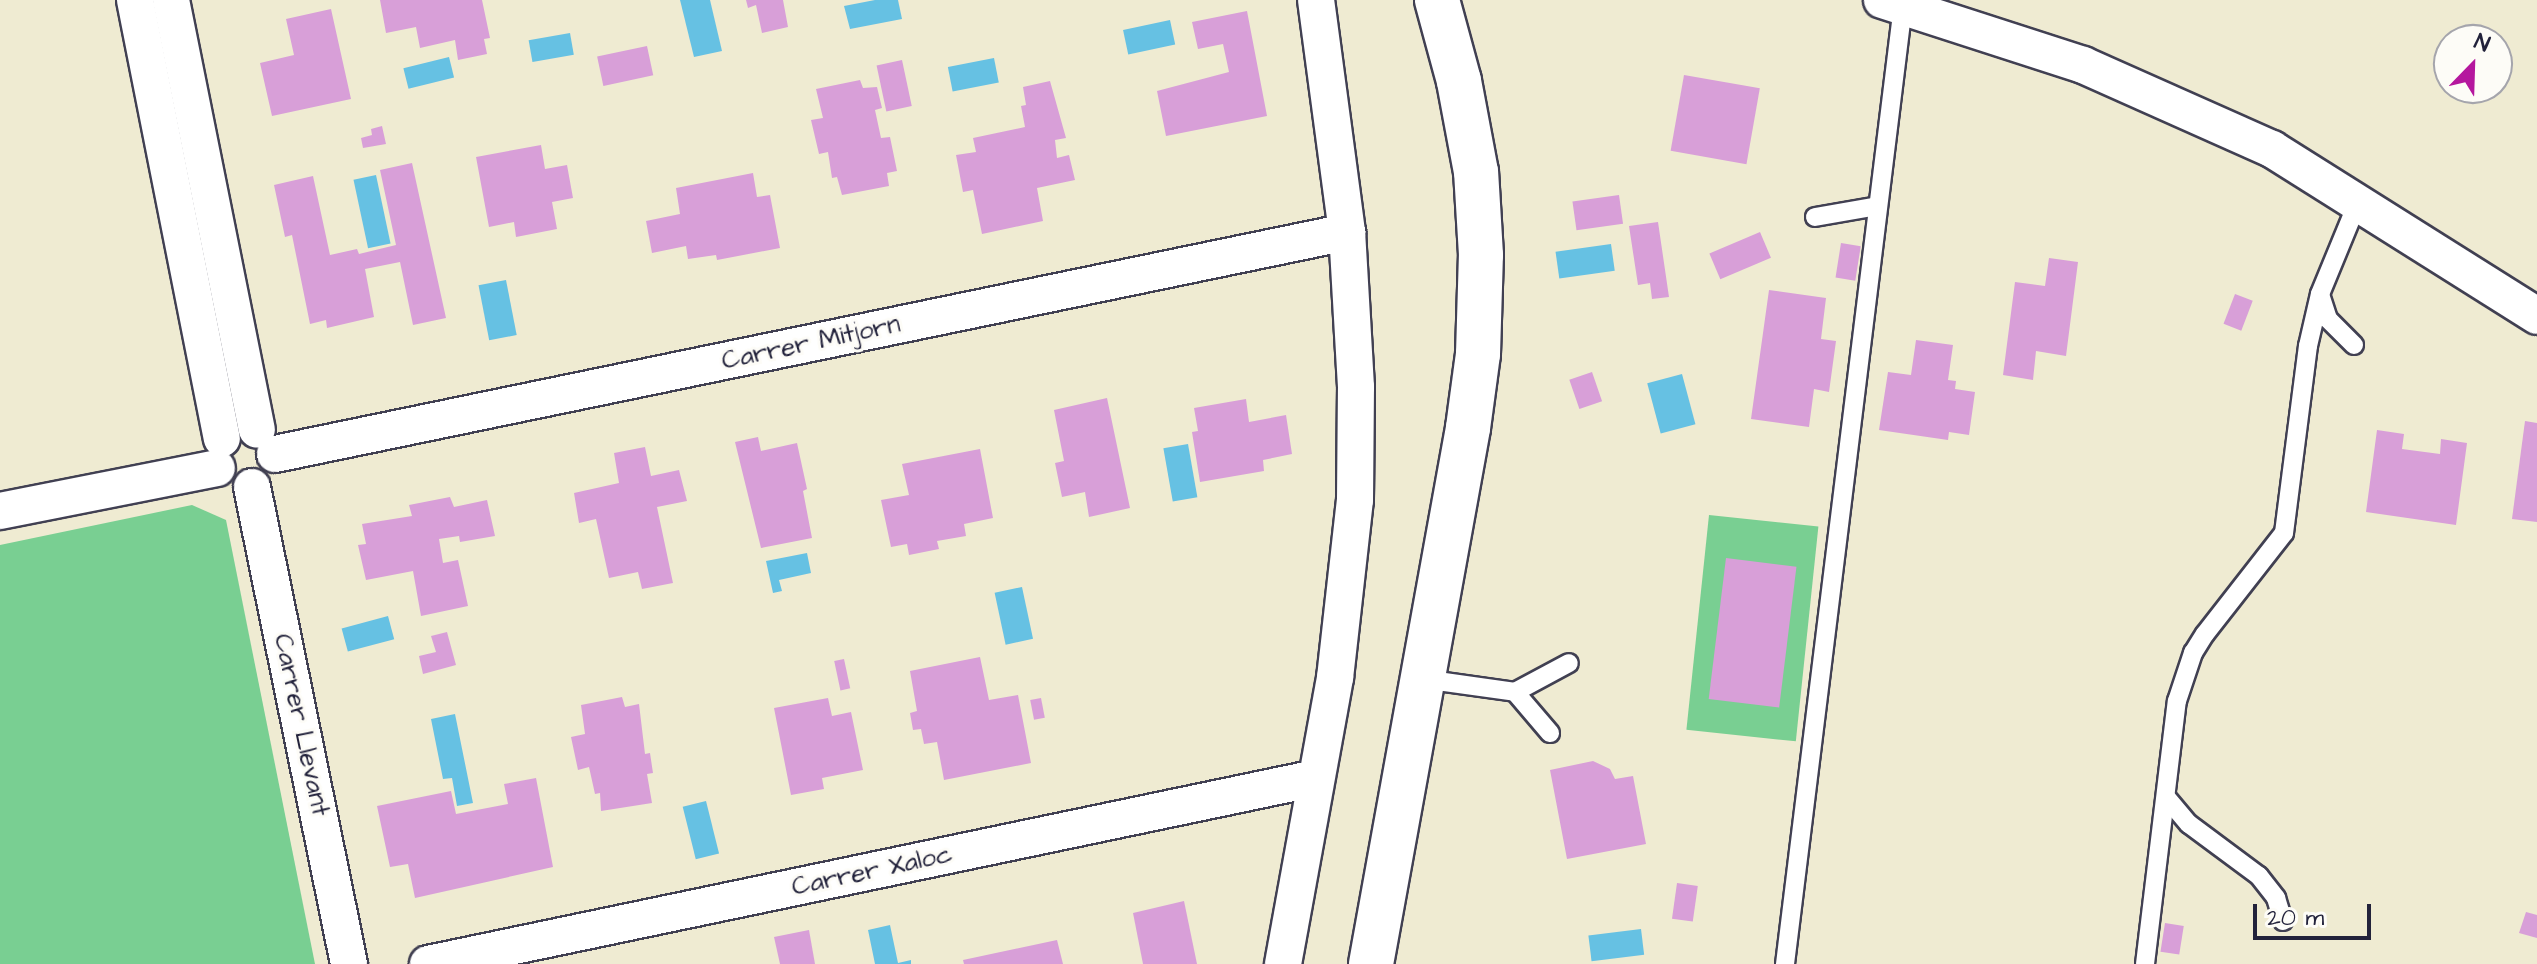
<!DOCTYPE html>
<html>
<head>
<meta charset="utf-8">
<style>
  body { margin:0 }
  #map { position:relative; width:2537px; height:964px; overflow:hidden; background:#efebd2; font-family:"Architects Daughter",sans-serif }
  div>[style] { position:absolute }
  [style*='--x'] { left:calc(var(--x)*1px); top:calc(var(--y)*1px); width:calc(var(--w)*1px); rotate:calc(var(--a)*1deg) }
  .green>* { inset:0; background:#79cf92; transform-origin:0 0 }
  .water>* { inset:0; background:#66c1e3; transform-origin:0 0 }
  .building>* { inset:0; background:#d89fd8; transform-origin:0 0 }
  .roads { filter:drop-shadow(2px 0 #414052) drop-shadow(-2px 0 #414052) drop-shadow(0 2px #414052) drop-shadow(0 -2px #414052) }
  .lane>* { height:18px; margin:-9px; padding:0 9px; transform-origin:9px; border-radius:9px; background:#fff }
  .street>* { height:36px; margin:-18px; padding:0 18px; transform-origin:18px; border-radius:18px; background:#fff }
  .secondary>* { height:44px; margin:-22px; padding:0 22px; transform-origin:22px; border-radius:22px; background:#fff }
  span { translate:-50% -50%; white-space:nowrap; text-align:center; line-height:1.15; -webkit-text-stroke:6px #fdfcf7; paint-order:stroke }
  .street-label { font-size:26px; color:#22223b }
  .north { position:absolute; left:2433px; top:24px; width:80px; height:80px; box-sizing:border-box; background:#fdfcf7; border:2px solid #a5a5ac; border-radius:50%; rotate:23deg; font-size:22px; font-weight:700; line-height:32px; text-align:center; color:#22223b }
  .north::after { content:''; display:block; margin:auto; width:28px; height:36px; background:#b5179e; clip-path:polygon(50% 0,100% 100%,50% 72%,0 100%) }
  .scale { position:absolute; left:2253px; top:904px; width:118px; height:36px; box-sizing:border-box; border:4px solid #22223b; border-top:0; padding-left:10px; font-size:24px; line-height:28px; white-space:nowrap; color:#22223b; -webkit-text-stroke:6px #fdfcf7; paint-order:stroke }
</style>
</head>
<body>
<div id="map">
  <div class="green">
    <i style="clip-path:polygon(192px 505px,226px 520px,315px 964px,0 964px,0 545px)"></i>
    <i style="left:1709px;top:515px;width:110px;height:216px;rotate:6deg"></i>
  </div>
  <div class="water">
    <i style="clip-path:polygon(680px 0,710px 0,722px 51px,694px 57px)"></i>
    <i style="clip-path:polygon(875px 0,898px 0,902px 19px,850px 29px,844px 6px)"></i>
    <i style="left:1170px;top:20px;width:25px;height:48px;rotate:78deg"></i>
    <i style="left:570px;top:33px;width:22px;height:42px;rotate:80deg"></i>
    <i style="left:449px;top:57px;width:21px;height:47px;rotate:76deg"></i>
    <i style="left:994px;top:58px;width:25px;height:47px;rotate:79deg"></i>
    <i style="left:376px;top:175px;width:70px;height:23px;rotate:78deg"></i>
    <i style="left:1611px;top:244px;width:27px;height:56px;rotate:82deg"></i>
    <i style="left:506px;top:280px;width:56px;height:28px;rotate:79deg"></i>
    <i style="left:1682px;top:374px;width:52px;height:36px;rotate:75deg"></i>
    <i style="left:1188px;top:444px;width:54px;height:25px;rotate:80deg"></i>
    <i style="clip-path:polygon(807px 553px,811px 573px,779px 580px,782px 591px,773px 593px,766px 561px)"></i>
    <i style="left:1022px;top:587px;width:53px;height:28px;rotate:78deg"></i>
    <i style="left:388px;top:616px;width:24px;height:48px;rotate:75deg"></i>
    <i style="clip-path:polygon(455px 714px,473px 803px,457px 806px,452px 778px,443px 779px,431px 719px)"></i>
    <i style="left:706px;top:801px;width:54px;height:24px;rotate:76deg"></i>
    <i style="clip-path:polygon(890px 925px,898px 963px,911px 960px,911px 964px,875px 964px,868px 930px)"></i>
    <i style="left:1641px;top:929px;width:26px;height:53px;rotate:83deg"></i>
  </div>
  <div class="building">
    <i style="clip-path:polygon(380px 0,482px 0,490px 38px,484px 39px,487px 54px,458px 60px,455px 40px,420px 48px,416px 27px,386px 33px)"></i>
    <i style="clip-path:polygon(746px 0,783px 0,788px 27px,762px 33px,756px 5px,748px 8px)"></i>
    <i style="clip-path:polygon(331px 9px,351px 99px,272px 116px,260px 63px,294px 55px,286px 19px)"></i>
    <i style="clip-path:polygon(1247px 11px,1267px 116px,1166px 136px,1157px 91px,1229px 72px,1223px 44px,1198px 49px,1192px 22px)"></i>
    <i style="left:647px;top:46px;width:30px;height:51px;rotate:78deg"></i>
    <i style="left:902px;top:60px;width:47px;height:26px;rotate:78deg"></i>
    <i style="left:1684px;top:75px;width:77px;height:77px;rotate:10deg"></i>
    <i style="clip-path:polygon(860px 80px,863px 88px,877px 87px,882px 108px,875px 110px,881px 138px,890px 137px,897px 171px,887px 173px,889px 186px,842px 195px,837px 177px,832px 178px,828px 152px,819px 154px,811px 120px,823px 118px,816px 89px)"></i>
    <i style="clip-path:polygon(1050px 81px,1066px 138px,1055px 140px,1057px 158px,1069px 155px,1075px 180px,1037px 188px,1043px 221px,982px 234px,973px 190px,963px 192px,956px 155px,976px 152px,973px 138px,1025px 127px,1021px 106px,1026px 105px,1023px 87px)"></i>
    <i style="clip-path:polygon(382px 126px,386px 144px,363px 148px,361px 138px,372px 135px,371px 129px)"></i>
    <i style="clip-path:polygon(541px 145px,545px 169px,567px 165px,573px 198px,552px 202px,557px 229px,516px 237px,514px 222px,489px 227px,476px 157px)"></i>
    <i style="clip-path:polygon(412px 163px,446px 318px,413px 325px,400px 262px,365px 269px,374px 317px,327px 328px,326px 320px,310px 324px,292px 235px,285px 237px,274px 185px,313px 176px,330px 255px,357px 249px,359px 254px,396px 245px,380px 170px)"></i>
    <i style="clip-path:polygon(753px 173px,757px 197px,770px 195px,780px 248px,717px 260px,716px 255px,688px 259px,686px 246px,652px 253px,646px 221px,680px 214px,676px 188px)"></i>
    <i style="left:1619px;top:195px;width:29px;height:47px;rotate:82deg"></i>
    <i style="clip-path:polygon(1658px 222px,1669px 297px,1652px 299px,1650px 283px,1638px 285px,1629px 226px)"></i>
    <i style="left:1760px;top:232px;width:28px;height:55px;rotate:67deg"></i>
    <i style="left:1841px;top:243px;width:20px;height:35px;rotate:9deg"></i>
    <i style="clip-path:polygon(2049px 258px,2078px 262px,2066px 356px,2036px 351px,2033px 380px,2003px 375px,2015px 282px,2045px 286px)"></i>
    <i style="clip-path:polygon(1769px 290px,1826px 298px,1821px 339px,1836px 341px,1829px 392px,1814px 389px,1809px 427px,1751px 419px)"></i>
    <i style="left:2235px;top:294px;width:19px;height:32px;rotate:21deg"></i>
    <i style="clip-path:polygon(1916px 340px,1953px 345px,1948px 380px,1956px 381px,1955px 389px,1975px 392px,1969px 435px,1949px 432px,1948px 440px,1879px 430px,1888px 372px,1911px 375px)"></i>
    <i style="left:1592px;top:372px;width:31px;height:24px;rotate:71deg"></i>
    <i style="clip-path:polygon(1107px 398px,1130px 508px,1089px 517px,1085px 492px,1062px 497px,1055px 463px,1064px 461px,1054px 410px)"></i>
    <i style="clip-path:polygon(1246px 399px,1249px 422px,1286px 415px,1292px 454px,1263px 460px,1264px 471px,1200px 482px,1192px 432px,1198px 431px,1194px 408px)"></i>
    <i style="clip-path:polygon(2525px 421px,2537px 423px,2537px 522px,2512px 519px)"></i>
    <i style="clip-path:polygon(2377px 430px,2404px 434px,2402px 449px,2440px 454px,2441px 439px,2467px 443px,2456px 525px,2366px 512px)"></i>
    <i style="clip-path:polygon(758px 437px,761px 451px,797px 443px,807px 489px,803px 491px,812px 538px,761px 548px,735px 442px)"></i>
    <i style="clip-path:polygon(645px 447px,651px 476px,679px 470px,687px 501px,657px 507px,673px 583px,642px 589px,638px 572px,609px 578px,596px 519px,579px 523px,574px 493px,619px 483px,614px 453px)"></i>
    <i style="clip-path:polygon(980px 449px,993px 518px,964px 524px,966px 536px,937px 541px,939px 549px,909px 555px,907px 544px,891px 547px,881px 500px,909px 495px,902px 464px)"></i>
    <i style="clip-path:polygon(450px 497px,454px 507px,487px 500px,495px 536px,460px 542px,459px 536px,439px 539px,443px 563px,458px 560px,468px 606px,421px 616px,413px 571px,366px 580px,358px 545px,366px 544px,362px 524px,412px 516px,409px 505px)"></i>
    <i style="left:1726px;top:558px;width:71px;height:142px;rotate:7deg"></i>
    <i style="clip-path:polygon(447px 632px,456px 665px,423px 674px,419px 656px,436px 652px,431px 636px)"></i>
    <i style="clip-path:polygon(980px 657px,989px 700px,1018px 695px,1031px 763px,944px 780px,937px 742px,924px 744px,921px 729px,913px 730px,910px 713px,917px 711px,910px 671px)"></i>
    <i style="left:844px;top:659px;width:30px;height:10px;rotate:78deg"></i>
    <i style="clip-path:polygon(622px 697px,625px 707px,639px 704px,645px 754px,650px 753px,653px 773px,647px 774px,652px 803px,601px 811px,600px 793px,595px 794px,589px 767px,578px 770px,571px 737px,585px 734px,581px 705px)"></i>
    <i style="clip-path:polygon(828px 698px,832px 716px,851px 712px,863px 770px,822px 778px,824px 789px,791px 795px,774px 708px)"></i>
    <i style="left:1041px;top:698px;width:20px;height:11px;rotate:79deg"></i>
    <i style="clip-path:polygon(1593px 761px,1610px 769px,1615px 779px,1633px 776px,1646px 844px,1567px 859px,1550px 770px)"></i>
    <i style="clip-path:polygon(536px 778px,553px 867px,415px 898px,408px 864px,390px 867px,377px 806px,451px 791px,456px 814px,508px 804px,504px 784px)"></i>
    <i style="left:1677px;top:883px;width:21px;height:36px;rotate:8deg"></i>
    <i style="clip-path:polygon(1184px 901px,1197px 964px,1143px 964px,1133px 913px)"></i>
    <i style="clip-path:polygon(2526px 912px,2537px 915px,2537px 938px,2519px 933px)"></i>
    <i style="left:2165px;top:923px;width:19px;height:29px;rotate:9deg"></i>
    <i style="clip-path:polygon(809px 930px,815px 964px,780px 964px,774px 937px)"></i>
    <i style="clip-path:polygon(1057px 940px,1063px 964px,964px 964px,963px 960px)"></i>
  </div>
  <div class="roads">
    <div class="lane">
      <i style="--x:1815;--y:217;--w:64;--a:-9.9"></i>
      <i style="--x:2354;--y:345;--w:37;--a:-135"></i>
      <i style="--x:2328;--y:319;--w:26;--a:-108"></i>
      <i style="--x:2320;--y:294;--w:100;--a:-67.6"></i>
      <i style="--x:1423;--y:679;--w:93;--a:8"></i>
      <i style="--x:1515;--y:692;--w:61;--a:-28.2"></i>
      <i style="--x:1515;--y:692;--w:54;--a:49.5"></i>
      <i style="--x:2166;--y:797;--w:35;--a:50"></i>
      <i style="--x:2189;--y:824;--w:87;--a:36.6"></i>
      <i style="--x:2259;--y:876;--w:28;--a:52"></i>
      <i style="--x:2276;--y:898;--w:24;--a:73"></i>
      <i style="--x:1785;--y:964;--w:965;--a:-82.98"></i>
      <i style="--x:2145;--y:964;--w:265;--a:-83.1"></i>
      <i style="--x:2177;--y:701;--w:51;--a:-71.6"></i>
      <i style="--x:2193;--y:653;--w:22;--a:-58"></i>
      <i style="--x:2205;--y:634;--w:128;--a:-52"></i>
      <i style="--x:2284;--y:533;--w:189;--a:-82.7"></i>
      <i style="--x:2308;--y:346;--w:53;--a:-77"></i>
    </div>
    <div class="street">
      <i style="--x:135;--y:0;--w:447;--a:78.8"></i>
      <i style="--x:171;--y:0;--w:438;--a:78.7"></i>
      <i style="--x:1882;--y:0;--w:211;--a:17.9"></i>
      <i style="--x:2083;--y:65;--w:207;--a:24"></i>
      <i style="--x:2272;--y:149;--w:313;--a:32.2"></i>
      <i style="--x:275;--y:454;--w:1095;--a:-11.7"></i>
      <i style="--x:252;--y:487;--w:487;--a:78.5"></i>
      <i style="--x:0;--y:511;--w:221;--a:-11.2"></i>
      <i style="--x:428;--y:964;--w:907;--a:-11.83"></i>
      <i style="--x:1283;--y:964;--w:291;--a:-79.7"></i>
      <i style="--x:1335;--y:678;--w:179;--a:-83.6"></i>
      <i style="--x:1355;--y:500;--w:113;--a:-89.5"></i>
      <i style="--x:1356;--y:387;--w:155;--a:-93.3"></i>
      <i style="--x:1347;--y:232;--w:234;--a:-97.6"></i>
    </div>
    <div class="secondary">
      <i style="--x:1371;--y:964;--w:545;--a:-79.74"></i>
      <i style="--x:1468;--y:428;--w:75;--a:-82.3"></i>
      <i style="--x:1478;--y:354;--w:99;--a:-88.3"></i>
      <i style="--x:1481;--y:255;--w:83;--a:-93.4"></i>
      <i style="--x:1476;--y:172;--w:93;--a:-100.6"></i>
      <i style="--x:1459;--y:81;--w:84;--a:-105.2"></i>
    </div>
  </div>
  <div class="street-label">
    <span style="left:811px;top:343px;rotate:-12deg">Carrer Mitjorn</span>
    <span style="left:301px;top:725px;rotate:78deg">Carrer Llevant</span>
    <span style="left:872px;top:871px;rotate:-12deg">Carrer Xaloc</span>
  </div>
  <div class="north">N</div>
  <div class="scale">20 m</div>
</div>
</body>
</html>
